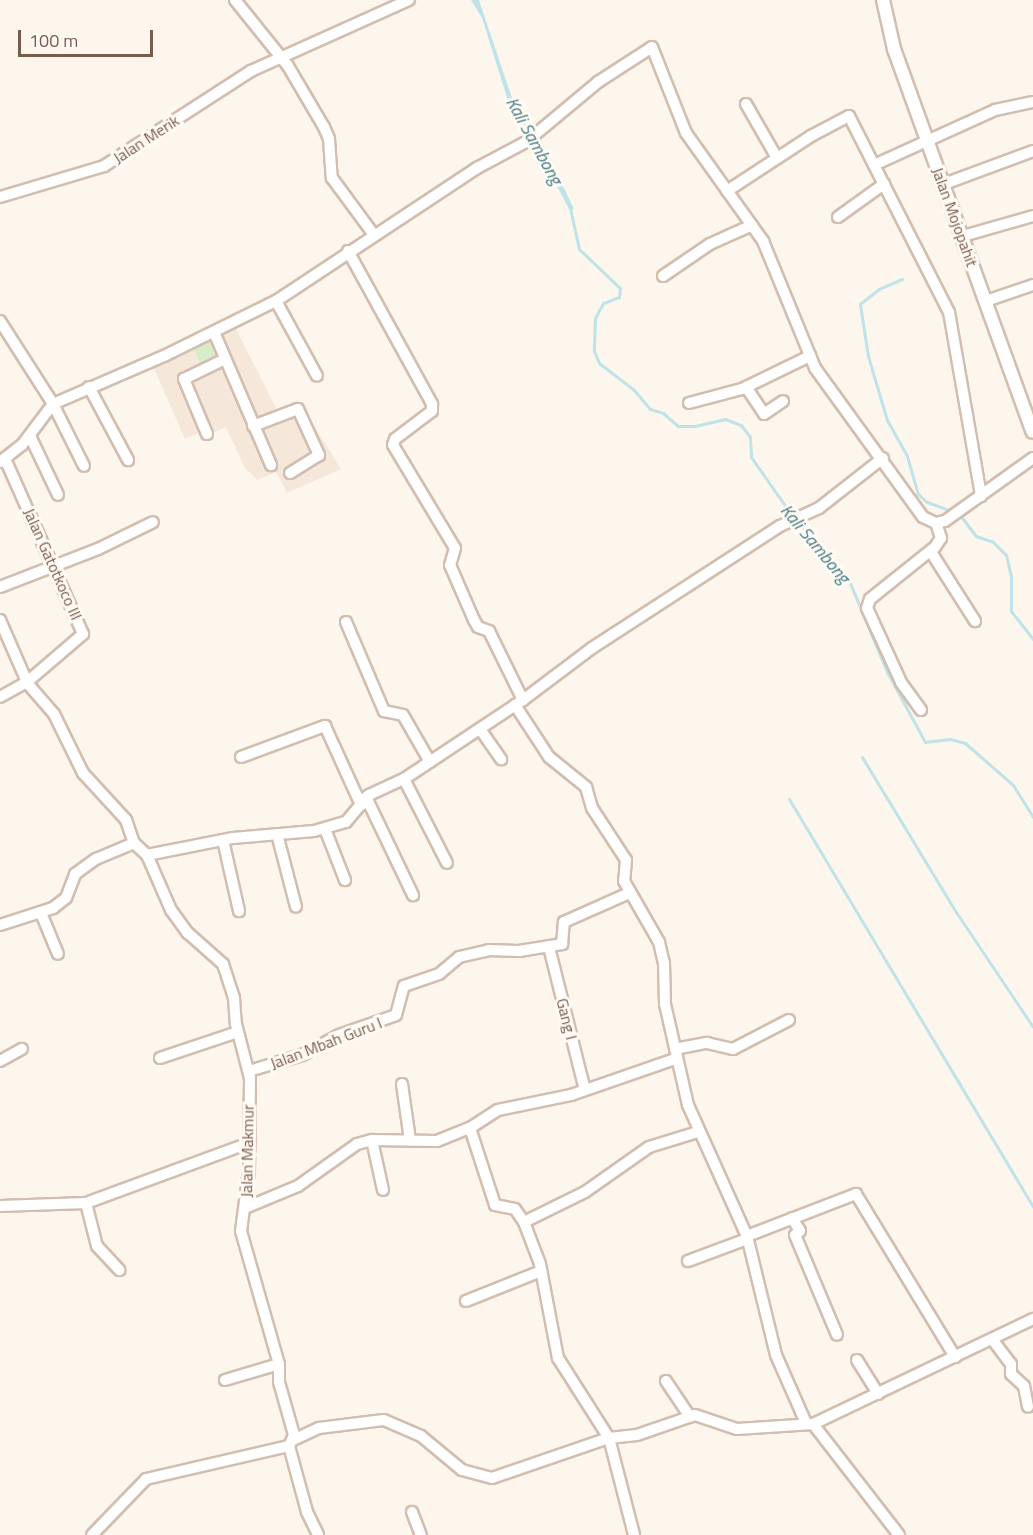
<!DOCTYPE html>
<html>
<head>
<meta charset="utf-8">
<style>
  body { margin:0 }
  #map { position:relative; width:1033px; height:1535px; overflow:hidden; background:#fdf6ec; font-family:"Titillium Web",sans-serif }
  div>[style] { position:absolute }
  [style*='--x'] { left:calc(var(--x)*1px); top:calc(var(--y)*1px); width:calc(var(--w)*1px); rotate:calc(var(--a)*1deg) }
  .residential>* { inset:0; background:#f5e8da }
  .green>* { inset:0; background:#d8ecc9; transform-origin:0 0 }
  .water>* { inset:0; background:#bfe3e8 }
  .stream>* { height:3px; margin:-1.5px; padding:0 1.5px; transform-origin:1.5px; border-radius:1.5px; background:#bfe3e8 }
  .roads { filter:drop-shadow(2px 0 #d1beb0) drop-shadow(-2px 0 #d1beb0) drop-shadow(0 2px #d1beb0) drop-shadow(0 -2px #d1beb0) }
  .minor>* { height:10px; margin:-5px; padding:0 5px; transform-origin:5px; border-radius:5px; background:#fff }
  .tertiary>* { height:12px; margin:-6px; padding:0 6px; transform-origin:6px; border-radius:6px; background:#fff }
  span { translate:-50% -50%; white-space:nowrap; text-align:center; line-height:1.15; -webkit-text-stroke:6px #fffaf3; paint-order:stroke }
  .street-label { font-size:16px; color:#7a5c4d }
  .water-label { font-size:18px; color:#437c86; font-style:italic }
  .scale { position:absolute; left:18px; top:30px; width:135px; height:27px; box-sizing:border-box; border:3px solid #7a5c4d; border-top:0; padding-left:8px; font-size:18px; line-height:21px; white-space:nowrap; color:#7a5c4d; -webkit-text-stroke:4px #fffaf3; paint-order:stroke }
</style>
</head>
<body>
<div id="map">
  <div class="residential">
    <i style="clip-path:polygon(235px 327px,277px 410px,298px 400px,341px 469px,287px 493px,276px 472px,257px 480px,245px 468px,226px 427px,204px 437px,201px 432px,185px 439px,152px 364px)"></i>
  </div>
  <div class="green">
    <i style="left:211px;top:338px;width:21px;height:20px;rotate:67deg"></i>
  </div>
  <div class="water">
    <i style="clip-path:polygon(471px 0,479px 0,515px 107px,541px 140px,574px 209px,570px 211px,534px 142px,510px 107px,482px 18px)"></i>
  </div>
  <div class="stream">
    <i style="--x:570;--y:208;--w:42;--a:77.6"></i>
    <i style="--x:579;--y:249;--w:57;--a:43.6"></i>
    <i style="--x:620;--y:288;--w:9;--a:96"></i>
    <i style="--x:619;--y:297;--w:17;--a:159"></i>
    <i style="--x:603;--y:303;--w:17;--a:118"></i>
    <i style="--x:595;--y:318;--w:33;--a:92"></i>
    <i style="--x:594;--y:351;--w:13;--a:67"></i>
    <i style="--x:599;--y:363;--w:44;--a:37.6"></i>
    <i style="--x:634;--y:390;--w:25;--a:50"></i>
    <i style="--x:650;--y:409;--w:14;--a:17"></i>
    <i style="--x:663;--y:413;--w:20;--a:41"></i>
    <i style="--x:678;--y:426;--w:17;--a:0"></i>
    <i style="--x:695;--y:426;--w:31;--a:-13"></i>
    <i style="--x:725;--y:419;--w:17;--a:21"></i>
    <i style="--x:741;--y:425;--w:15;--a:53"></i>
    <i style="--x:750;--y:437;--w:20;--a:87"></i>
    <i style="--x:751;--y:457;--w:73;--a:55"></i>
    <i style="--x:902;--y:279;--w:25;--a:157"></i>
    <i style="--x:879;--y:289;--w:24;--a:142"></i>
    <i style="--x:860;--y:304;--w:53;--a:81.3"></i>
    <i style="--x:868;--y:356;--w:67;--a:73.5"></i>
    <i style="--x:887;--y:420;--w:41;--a:60.9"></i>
    <i style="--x:907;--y:456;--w:40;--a:74"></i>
    <i style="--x:918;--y:494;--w:12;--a:42"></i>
    <i style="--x:927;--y:502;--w:29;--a:20"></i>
    <i style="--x:960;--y:515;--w:26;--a:53"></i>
    <i style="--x:976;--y:536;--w:18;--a:19"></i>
    <i style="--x:993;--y:542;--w:18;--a:45"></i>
    <i style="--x:1006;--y:555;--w:22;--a:77"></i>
    <i style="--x:1011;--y:576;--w:35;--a:90"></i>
    <i style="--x:1011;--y:611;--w:36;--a:52"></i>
    <i style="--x:797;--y:522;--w:81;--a:49"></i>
    <i style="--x:850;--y:583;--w:96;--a:67.4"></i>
    <i style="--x:887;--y:672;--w:80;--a:61.5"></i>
    <i style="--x:925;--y:742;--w:25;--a:-7"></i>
    <i style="--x:950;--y:739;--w:16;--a:15"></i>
    <i style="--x:965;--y:743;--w:64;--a:41.2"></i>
    <i style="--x:1013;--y:785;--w:38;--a:58"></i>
    <i style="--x:862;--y:757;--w:181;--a:58.8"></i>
    <i style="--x:956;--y:912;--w:138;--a:56.2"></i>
    <i style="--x:789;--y:799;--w:475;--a:59.1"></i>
  </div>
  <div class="roads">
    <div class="minor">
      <i style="--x:235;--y:0;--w:85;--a:51.2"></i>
      <i style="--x:288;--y:66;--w:71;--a:59.5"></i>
      <i style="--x:324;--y:127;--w:13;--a:67"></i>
      <i style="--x:329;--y:139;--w:39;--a:86"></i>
      <i style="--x:332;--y:178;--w:71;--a:53.6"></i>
      <i style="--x:746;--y:104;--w:62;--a:60.1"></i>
      <i style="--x:874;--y:165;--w:133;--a:-24.4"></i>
      <i style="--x:995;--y:110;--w:39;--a:-12"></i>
      <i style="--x:944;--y:184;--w:95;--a:-20.3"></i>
      <i style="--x:727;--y:191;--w:100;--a:-33.2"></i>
      <i style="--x:811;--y:136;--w:43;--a:-27.8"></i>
      <i style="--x:849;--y:116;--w:220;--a:63"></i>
      <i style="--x:949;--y:312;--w:187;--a:80.1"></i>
      <i style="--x:0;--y:197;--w:109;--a:-16.6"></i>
      <i style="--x:104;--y:166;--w:175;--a:-32.9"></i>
      <i style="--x:251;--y:71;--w:173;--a:-24.2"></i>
      <i style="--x:838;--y:217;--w:57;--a:-35.7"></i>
      <i style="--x:963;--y:236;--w:73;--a:-15.9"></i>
      <i style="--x:348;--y:251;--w:175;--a:61.2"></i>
      <i style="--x:432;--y:404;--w:7;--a:90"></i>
      <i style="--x:432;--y:411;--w:46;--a:142.9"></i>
      <i style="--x:395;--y:439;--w:6;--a:108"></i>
      <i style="--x:393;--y:445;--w:120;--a:59"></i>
      <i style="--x:455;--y:548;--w:18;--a:106"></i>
      <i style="--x:450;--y:565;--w:60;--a:66.4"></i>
      <i style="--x:474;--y:620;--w:8;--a:60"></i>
      <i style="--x:478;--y:627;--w:12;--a:20"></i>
      <i style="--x:489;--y:631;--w:77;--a:63.8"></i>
      <i style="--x:663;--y:276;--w:57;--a:-34.2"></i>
      <i style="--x:710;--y:244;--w:46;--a:-24.3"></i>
      <i style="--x:276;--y:301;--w:85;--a:61.3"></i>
      <i style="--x:986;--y:301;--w:50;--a:-18.8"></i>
      <i style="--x:0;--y:321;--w:98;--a:57.4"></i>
      <i style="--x:53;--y:404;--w:69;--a:63.4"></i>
      <i style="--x:214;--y:332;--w:145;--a:66.8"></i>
      <i style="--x:89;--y:387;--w:83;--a:61.9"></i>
      <i style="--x:746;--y:387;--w:32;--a:56"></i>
      <i style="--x:764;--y:414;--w:23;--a:-34"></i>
      <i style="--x:689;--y:403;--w:55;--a:-14.8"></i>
      <i style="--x:742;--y:389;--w:76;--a:-25.9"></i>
      <i style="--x:253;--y:426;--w:48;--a:-20.7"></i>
      <i style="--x:298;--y:409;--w:51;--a:65.5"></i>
      <i style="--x:319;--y:455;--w:34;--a:148"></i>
      <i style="--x:207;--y:434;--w:60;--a:-112.7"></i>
      <i style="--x:184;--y:379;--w:43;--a:-26"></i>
      <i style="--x:30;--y:436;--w:65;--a:64.6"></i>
      <i style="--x:0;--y:462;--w:28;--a:-38"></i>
      <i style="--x:22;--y:445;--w:51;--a:-52.9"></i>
      <i style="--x:53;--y:404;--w:121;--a:-23.4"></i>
      <i style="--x:164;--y:356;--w:125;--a:-26.2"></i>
      <i style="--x:276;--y:301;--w:241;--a:-33.5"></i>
      <i style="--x:477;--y:168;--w:55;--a:-28"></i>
      <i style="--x:526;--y:142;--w:94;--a:-39.8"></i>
      <i style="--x:598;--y:82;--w:64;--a:-32.9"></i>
      <i style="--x:652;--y:47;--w:92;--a:68.4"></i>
      <i style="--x:686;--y:133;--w:133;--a:54.5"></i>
      <i style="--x:763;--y:241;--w:137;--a:67.7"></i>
      <i style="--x:815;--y:368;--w:184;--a:54.1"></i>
      <i style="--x:923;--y:517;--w:14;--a:25"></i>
      <i style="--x:936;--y:523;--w:9;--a:-13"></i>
      <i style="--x:945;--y:521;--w:108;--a:-35.6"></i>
      <i style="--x:931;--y:552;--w:82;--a:57.5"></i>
      <i style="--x:0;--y:587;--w:105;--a:-21.2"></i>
      <i style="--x:98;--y:549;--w:61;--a:-26.1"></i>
      <i style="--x:0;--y:620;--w:70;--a:66.4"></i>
      <i style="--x:28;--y:684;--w:40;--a:49"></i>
      <i style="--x:54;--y:714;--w:66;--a:63.8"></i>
      <i style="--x:83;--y:773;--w:64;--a:47.5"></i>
      <i style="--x:126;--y:820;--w:24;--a:71"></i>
      <i style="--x:346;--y:622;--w:97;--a:66.9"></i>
      <i style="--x:384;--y:711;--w:19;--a:12"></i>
      <i style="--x:403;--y:715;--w:54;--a:60.1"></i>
      <i style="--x:0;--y:697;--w:31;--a:-29"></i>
      <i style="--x:27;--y:682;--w:74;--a:-40.6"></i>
      <i style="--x:83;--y:634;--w:192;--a:-114"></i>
      <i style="--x:515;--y:705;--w:62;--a:56.8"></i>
      <i style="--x:549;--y:757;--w:48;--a:39"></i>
      <i style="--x:586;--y:787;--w:22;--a:74"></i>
      <i style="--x:592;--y:808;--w:62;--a:56.8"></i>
      <i style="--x:626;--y:860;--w:21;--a:95"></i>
      <i style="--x:624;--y:881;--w:70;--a:60.2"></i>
      <i style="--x:659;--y:942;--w:22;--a:77"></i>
      <i style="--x:664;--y:963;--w:41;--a:88.6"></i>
      <i style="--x:665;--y:1004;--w:104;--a:77.2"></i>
      <i style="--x:688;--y:1105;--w:144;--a:65.8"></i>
      <i style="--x:747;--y:1236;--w:122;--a:76.3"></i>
      <i style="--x:776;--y:1355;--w:74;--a:66.2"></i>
      <i style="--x:921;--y:710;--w:34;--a:-126"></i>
      <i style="--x:901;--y:682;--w:81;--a:-114.7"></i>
      <i style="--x:867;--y:608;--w:9;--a:-72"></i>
      <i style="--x:870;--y:599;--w:83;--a:-38.7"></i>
      <i style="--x:935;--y:547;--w:11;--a:-56"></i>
      <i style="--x:941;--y:538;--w:16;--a:-108"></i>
      <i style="--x:480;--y:729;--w:37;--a:55"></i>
      <i style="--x:241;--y:757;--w:90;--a:-20.3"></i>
      <i style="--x:325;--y:726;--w:87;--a:65.5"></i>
      <i style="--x:404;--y:779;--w:94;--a:62.9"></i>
      <i style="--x:366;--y:797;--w:109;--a:64.4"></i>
      <i style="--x:325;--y:829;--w:55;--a:68.6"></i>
      <i style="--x:277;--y:834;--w:75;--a:75.4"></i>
      <i style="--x:223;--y:840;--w:73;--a:77.3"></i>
      <i style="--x:147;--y:855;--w:60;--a:66.4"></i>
      <i style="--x:171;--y:910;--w:29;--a:54"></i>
      <i style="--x:188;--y:933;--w:47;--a:41.5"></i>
      <i style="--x:223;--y:964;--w:36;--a:72"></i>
      <i style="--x:234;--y:998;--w:26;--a:86"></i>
      <i style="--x:236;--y:1024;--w:56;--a:75.5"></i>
      <i style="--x:250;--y:1078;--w:93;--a:90.6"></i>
      <i style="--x:249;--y:1171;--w:61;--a:97.6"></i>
      <i style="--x:241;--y:1231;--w:138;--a:74.1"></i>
      <i style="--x:279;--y:1364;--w:18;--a:90"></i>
      <i style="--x:279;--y:1382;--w:55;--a:74.2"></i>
      <i style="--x:294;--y:1435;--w:12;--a:114"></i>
      <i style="--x:289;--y:1446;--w:68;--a:74.7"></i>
      <i style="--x:307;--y:1512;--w:25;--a:64"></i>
      <i style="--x:41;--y:913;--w:44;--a:67.5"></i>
      <i style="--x:0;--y:925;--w:56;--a:-17.8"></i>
      <i style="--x:53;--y:908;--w:16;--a:-38"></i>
      <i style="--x:66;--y:898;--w:26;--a:-69"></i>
      <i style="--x:75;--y:874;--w:26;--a:-36"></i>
      <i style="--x:96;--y:859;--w:41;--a:-22.8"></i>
      <i style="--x:134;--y:843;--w:18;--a:43"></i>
      <i style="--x:147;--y:855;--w:88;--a:-11.2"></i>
      <i style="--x:233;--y:838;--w:81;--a:-4.9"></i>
      <i style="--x:314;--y:831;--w:33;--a:-16"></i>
      <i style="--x:346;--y:822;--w:35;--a:-50"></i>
      <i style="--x:369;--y:795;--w:38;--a:-25"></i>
      <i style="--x:404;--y:779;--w:143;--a:-33.6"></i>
      <i style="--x:523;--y:700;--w:86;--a:-37"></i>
      <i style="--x:592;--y:648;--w:224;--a:-33"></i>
      <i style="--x:780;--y:526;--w:43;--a:-24.8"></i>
      <i style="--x:819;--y:508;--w:81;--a:-38"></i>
      <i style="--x:549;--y:947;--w:147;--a:75.9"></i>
      <i style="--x:675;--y:1049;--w:33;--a:-11"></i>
      <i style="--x:707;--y:1043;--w:27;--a:13"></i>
      <i style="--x:733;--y:1049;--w:63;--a:-27.4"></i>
      <i style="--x:160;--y:1058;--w:82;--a:-18.4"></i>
      <i style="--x:0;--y:1061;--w:25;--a:-29"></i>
      <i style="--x:249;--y:1071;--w:55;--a:-16.8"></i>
      <i style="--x:302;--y:1055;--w:42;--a:-28.4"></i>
      <i style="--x:339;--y:1035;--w:60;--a:-19.3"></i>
      <i style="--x:396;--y:1015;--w:30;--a:-75"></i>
      <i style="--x:404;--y:986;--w:37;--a:-19"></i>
      <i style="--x:439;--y:974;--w:26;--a:-40"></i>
      <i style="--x:459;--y:957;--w:31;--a:-13"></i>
      <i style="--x:489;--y:950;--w:30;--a:2"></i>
      <i style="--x:519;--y:951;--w:44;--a:-9.2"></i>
      <i style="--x:562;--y:944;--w:22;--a:-85"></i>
      <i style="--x:564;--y:922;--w:71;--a:-24"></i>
      <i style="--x:402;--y:1084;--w:57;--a:81.9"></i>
      <i style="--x:470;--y:1128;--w:81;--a:72"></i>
      <i style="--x:495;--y:1205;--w:20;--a:11"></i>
      <i style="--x:515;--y:1209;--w:16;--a:55"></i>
      <i style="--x:524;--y:1222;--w:45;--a:69.1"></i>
      <i style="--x:540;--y:1264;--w:96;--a:79.2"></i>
      <i style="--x:558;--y:1358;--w:95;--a:57.5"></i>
      <i style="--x:609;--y:1438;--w:100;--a:75.5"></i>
      <i style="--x:372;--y:1140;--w:51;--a:77.6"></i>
      <i style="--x:86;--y:1203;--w:44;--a:75.7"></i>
      <i style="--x:97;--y:1246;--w:33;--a:47"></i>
      <i style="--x:0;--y:1206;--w:86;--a:-2"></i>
      <i style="--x:86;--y:1203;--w:174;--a:-20.2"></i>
      <i style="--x:245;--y:1208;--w:57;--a:-22.5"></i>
      <i style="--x:298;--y:1186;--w:72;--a:-35.4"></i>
      <i style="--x:357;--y:1144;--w:16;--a:-15"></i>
      <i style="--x:372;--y:1140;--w:65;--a:0.9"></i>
      <i style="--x:437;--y:1141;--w:35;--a:-22"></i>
      <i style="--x:470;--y:1128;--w:33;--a:-33"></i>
      <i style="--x:498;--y:1110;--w:75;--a:-11.6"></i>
      <i style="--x:571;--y:1095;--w:110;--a:-19.1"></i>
      <i style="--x:792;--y:1218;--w:15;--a:58"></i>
      <i style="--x:800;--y:1231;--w:6;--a:141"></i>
      <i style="--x:795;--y:1235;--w:108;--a:67.2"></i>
      <i style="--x:524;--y:1222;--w:68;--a:-26.2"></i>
      <i style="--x:585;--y:1192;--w:78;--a:-35.1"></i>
      <i style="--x:649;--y:1147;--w:51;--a:-17"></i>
      <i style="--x:747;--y:1236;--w:117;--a:-21.1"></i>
      <i style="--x:856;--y:1194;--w:191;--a:58.7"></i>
      <i style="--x:688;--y:1261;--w:63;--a:-20.4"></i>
      <i style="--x:466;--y:1301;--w:81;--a:-21.8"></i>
      <i style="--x:992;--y:1339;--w:31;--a:53"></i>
      <i style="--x:1011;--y:1364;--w:10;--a:90"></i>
      <i style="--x:1011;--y:1374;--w:18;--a:43"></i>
      <i style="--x:1024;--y:1386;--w:21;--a:79"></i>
      <i style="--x:857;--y:1360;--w:40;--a:58"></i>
      <i style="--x:225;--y:1380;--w:56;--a:-16.5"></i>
      <i style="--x:666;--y:1381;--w:43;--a:56.3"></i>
      <i style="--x:813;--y:1424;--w:140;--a:52.2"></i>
      <i style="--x:293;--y:1440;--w:29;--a:-25"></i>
      <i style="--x:319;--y:1428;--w:65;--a:-7"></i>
      <i style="--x:384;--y:1420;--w:40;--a:23.4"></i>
      <i style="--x:421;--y:1436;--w:53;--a:39.7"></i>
      <i style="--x:462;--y:1470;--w:31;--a:15"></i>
      <i style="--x:492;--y:1478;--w:124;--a:-18.9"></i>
      <i style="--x:609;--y:1438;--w:28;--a:-6"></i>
      <i style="--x:637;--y:1435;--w:61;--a:-19"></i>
      <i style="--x:695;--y:1415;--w:44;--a:18.4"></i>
      <i style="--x:737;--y:1429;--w:76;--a:-3.8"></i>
      <i style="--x:813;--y:1424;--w:244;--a:-25.5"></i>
      <i style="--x:412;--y:1512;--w:25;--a:69"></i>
      <i style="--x:92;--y:1535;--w:78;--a:-46"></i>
      <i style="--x:146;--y:1479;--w:147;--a:-13"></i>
    </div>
    <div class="tertiary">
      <i style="--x:883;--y:0;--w:50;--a:77.3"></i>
      <i style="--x:894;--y:49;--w:407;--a:70.1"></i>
    </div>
  </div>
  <div class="street-label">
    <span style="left:146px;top:139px;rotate:-33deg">Jalan Merik</span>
    <span style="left:955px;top:217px;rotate:70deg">Jalan Mojopahit</span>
    <span style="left:53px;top:564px;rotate:66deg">Jalan Gatotkoco III</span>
    <span style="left:567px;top:1019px;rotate:76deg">Gang I</span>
    <span style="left:326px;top:1043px;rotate:-21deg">Jalan Mbah Guru I</span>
    <span style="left:247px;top:1151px;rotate:-89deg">Jalan Makmur</span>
  </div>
  <div class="water-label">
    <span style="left:534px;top:141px;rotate:61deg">Kali Sambong</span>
    <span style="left:815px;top:544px;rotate:50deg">Kali Sambong</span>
  </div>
  <div class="scale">100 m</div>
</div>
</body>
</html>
